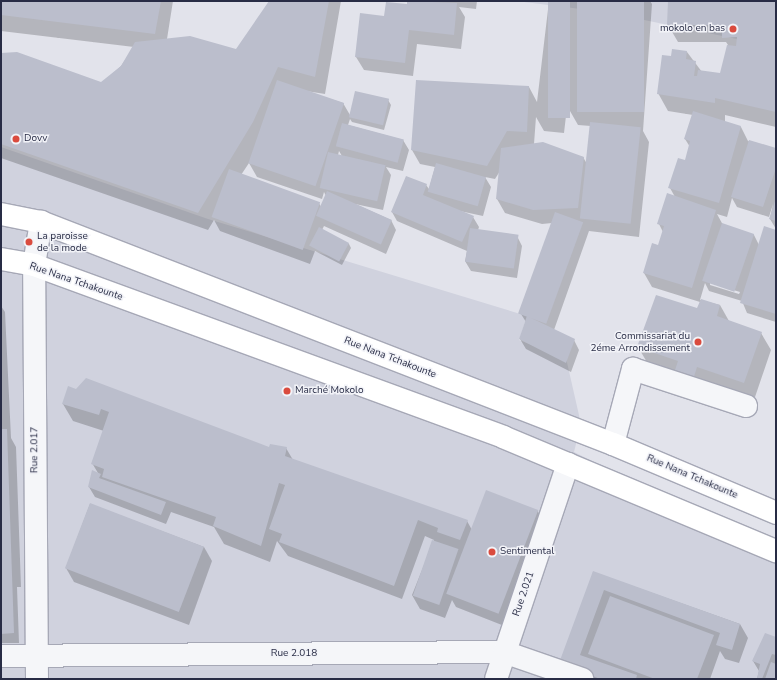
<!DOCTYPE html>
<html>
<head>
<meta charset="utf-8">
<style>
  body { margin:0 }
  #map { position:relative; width:777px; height:680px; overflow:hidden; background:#e2e3eb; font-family:"Nunito Sans",sans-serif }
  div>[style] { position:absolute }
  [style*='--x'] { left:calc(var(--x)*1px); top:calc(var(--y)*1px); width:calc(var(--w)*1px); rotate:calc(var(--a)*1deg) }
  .built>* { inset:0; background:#d0d2de }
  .shadow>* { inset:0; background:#0003; transform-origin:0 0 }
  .building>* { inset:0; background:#bbbecc; transform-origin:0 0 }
  .roads { filter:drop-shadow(1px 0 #a6a8b6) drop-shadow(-1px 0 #a6a8b6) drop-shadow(0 1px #a6a8b6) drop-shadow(0 -1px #a6a8b6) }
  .minor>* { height:22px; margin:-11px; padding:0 11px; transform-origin:11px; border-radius:11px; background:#f5f6f9 }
  .major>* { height:22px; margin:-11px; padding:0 11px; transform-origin:11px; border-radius:11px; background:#fff }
  .dots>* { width:11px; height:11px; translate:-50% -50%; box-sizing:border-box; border:2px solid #f2f3f8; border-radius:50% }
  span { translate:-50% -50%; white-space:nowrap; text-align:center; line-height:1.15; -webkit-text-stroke:3px #f2f3f8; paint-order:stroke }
  .poi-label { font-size:10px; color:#282c45 }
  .right { translate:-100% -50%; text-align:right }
  .left { translate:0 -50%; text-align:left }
  .street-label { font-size:10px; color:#282c45 }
  .frame { position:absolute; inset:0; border:2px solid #282c45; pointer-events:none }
</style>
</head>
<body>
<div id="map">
  <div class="built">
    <i style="clip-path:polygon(516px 1px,776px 1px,776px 47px,605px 12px)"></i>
    <i style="clip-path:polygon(1px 147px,208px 219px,527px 316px,519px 340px,566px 358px,581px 424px,574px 452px,776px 553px,776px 679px,1px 679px)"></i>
  </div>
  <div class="shadow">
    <i style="clip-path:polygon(evenodd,1px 1px,173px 1px,167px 39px,237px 50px,271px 1px,341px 1px,325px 94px,306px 91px,343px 103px,350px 115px,388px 100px,391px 105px,384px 130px,352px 122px,350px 119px,348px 125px,403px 140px,409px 150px,403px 171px,386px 167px,391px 175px,383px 210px,355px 204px,391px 220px,396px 230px,386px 254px,324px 226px,322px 230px,349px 244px,351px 248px,342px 265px,315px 251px,310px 264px,220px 231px,214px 220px,208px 230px,1px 158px,1px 54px,101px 84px,121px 66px,134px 47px,1px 31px,1px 1px,339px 151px,342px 156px,338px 155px,339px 151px,1px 1px,249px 163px,257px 177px,322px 199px,324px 192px,326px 196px,321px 207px,319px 203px,241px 175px,249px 163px)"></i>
    <i style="clip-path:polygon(408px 1px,477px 1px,476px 9px,459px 7px,465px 17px,461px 49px,417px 44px,413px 76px,364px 70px,356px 57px,385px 17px,408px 5px)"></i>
    <i style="clip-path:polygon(evenodd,549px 1px,650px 1px,652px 4px,643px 131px,649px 142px,639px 237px,589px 231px,554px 330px,574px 340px,579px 350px,571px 372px,526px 349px,520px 339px,526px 322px,521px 314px,552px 223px,542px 224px,505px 213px,497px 199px,500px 171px,495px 179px,485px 177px,491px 187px,483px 216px,455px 210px,473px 217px,479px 227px,478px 230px,517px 236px,522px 246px,517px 278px,471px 271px,465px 261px,467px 251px,397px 221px,392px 212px,426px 185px,429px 189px,435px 167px,420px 164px,412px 150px,417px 81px,529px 87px,537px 102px,549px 1px,570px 82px,570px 111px,578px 125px,591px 126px,587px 164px,583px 157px,534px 144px,536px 117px,544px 131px,564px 133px,570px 82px)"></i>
    <i style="clip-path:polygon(evenodd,669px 1px,776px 1px,776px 127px,725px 115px,725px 122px,741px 127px,748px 141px,776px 149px,776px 229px,770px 219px,773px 204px,769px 217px,737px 207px,732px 198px,727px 217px,717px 214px,723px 225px,754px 235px,759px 245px,776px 231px,776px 322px,747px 313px,742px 301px,709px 291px,705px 283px,700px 300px,720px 305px,729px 321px,761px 333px,771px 350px,754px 400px,648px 364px,638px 347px,698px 309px,700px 302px,652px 287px,644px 273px,653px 244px,659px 246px,663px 232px,659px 224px,675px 197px,670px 188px,686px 161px,690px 147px,685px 139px,693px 115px,668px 111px,658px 93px,671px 57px,687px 52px,702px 72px,721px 74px,728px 45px,726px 42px,678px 42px,668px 25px,669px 1px,710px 283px,740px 292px,739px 294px,710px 285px,710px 283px)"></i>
    <i style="clip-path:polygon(1px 306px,5px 312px,11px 438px,16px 447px,21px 587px,17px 587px,19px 643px,1px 643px)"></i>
    <i style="clip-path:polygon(69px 388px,270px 448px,286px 448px,293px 460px,467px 521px,472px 530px,537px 510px,545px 524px,507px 627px,456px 607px,452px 600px,445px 618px,420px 609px,412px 595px,434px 540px,425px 536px,402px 599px,288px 556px,277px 541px,270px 562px,224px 544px,214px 527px,171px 512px,166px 524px,95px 497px,89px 487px,98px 473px,92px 463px,104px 431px,73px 421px,63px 404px)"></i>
    <i style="clip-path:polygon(90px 504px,204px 547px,212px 561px,189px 625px,74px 582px,66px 568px)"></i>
    <i style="clip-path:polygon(593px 572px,740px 624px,748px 638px,739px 663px,725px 659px,720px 651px,710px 679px,575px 679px)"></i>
    <i style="clip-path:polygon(776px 638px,776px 679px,757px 679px,759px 671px,753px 661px)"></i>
    <i style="left:178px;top:678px;width:203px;height:9px"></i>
  </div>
  <div class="building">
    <i style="clip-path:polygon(1px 1px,161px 1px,155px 34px,1px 15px)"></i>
    <i style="clip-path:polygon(269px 1px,329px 1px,315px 77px,278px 67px,253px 122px,198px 213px,1px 144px,1px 53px,17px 52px,101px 82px,121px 66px,135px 42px,190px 36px,236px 49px)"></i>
    <i style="clip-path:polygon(407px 1px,457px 3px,454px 35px,409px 30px,405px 63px,355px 57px,360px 13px,384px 16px,386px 2px,407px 4px)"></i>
    <i style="left:548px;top:1px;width:22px;height:117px"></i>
    <i style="left:577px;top:1px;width:67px;height:111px"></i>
    <i style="clip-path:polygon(668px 1px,776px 1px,776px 112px,715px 98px,715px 103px,657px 94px,662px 55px,671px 56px,672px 49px,687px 51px,686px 59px,696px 61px,694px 76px,697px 76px,698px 70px,720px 73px,727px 45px,736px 46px,737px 37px,722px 38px,722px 25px,667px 25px)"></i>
    <i style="left:277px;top:80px;width:71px;height:88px;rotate:19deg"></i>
    <i style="clip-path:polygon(416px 80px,529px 86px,527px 132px,507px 131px,487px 166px,411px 150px)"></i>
    <i style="left:355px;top:91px;width:35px;height:27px;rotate:13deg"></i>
    <i style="clip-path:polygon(693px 111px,741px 126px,719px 203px,668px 188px,678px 158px,685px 160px,690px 141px,684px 139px)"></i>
    <i style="left:590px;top:122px;width:51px;height:97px;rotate:6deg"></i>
    <i style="left:342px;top:123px;width:64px;height:24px;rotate:15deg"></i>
    <i style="clip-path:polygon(749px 140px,776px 148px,776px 168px,763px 207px,731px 197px)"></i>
    <i style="clip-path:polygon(543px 142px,584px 157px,578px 208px,533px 210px,496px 199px,501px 148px)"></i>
    <i style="left:328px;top:152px;width:59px;height:37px;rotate:13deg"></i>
    <i style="left:436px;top:163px;width:52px;height:30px;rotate:16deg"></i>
    <i style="left:229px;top:169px;width:97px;height:51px;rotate:20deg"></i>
    <i style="clip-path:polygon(406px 176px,427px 184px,423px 195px,474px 216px,462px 242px,391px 212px)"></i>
    <i style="left:327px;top:191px;width:71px;height:27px;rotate:24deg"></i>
    <i style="clip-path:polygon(667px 193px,716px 210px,692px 288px,643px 273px,652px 243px,658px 245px,664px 226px,657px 224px)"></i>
    <i style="clip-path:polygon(776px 198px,776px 221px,769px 219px)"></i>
    <i style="left:555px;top:212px;width:30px;height:108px;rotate:20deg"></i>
    <i style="left:722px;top:223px;width:34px;height:61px;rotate:19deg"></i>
    <i style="clip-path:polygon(764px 226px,776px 230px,776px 314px,740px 303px)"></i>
    <i style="left:319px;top:227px;width:34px;height:21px;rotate:28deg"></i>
    <i style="left:470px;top:228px;width:49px;height:34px;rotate:8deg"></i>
    <i style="clip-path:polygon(656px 295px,697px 308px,701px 299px,720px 305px,717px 316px,762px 332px,744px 383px,697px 367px,692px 383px,673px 376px,678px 361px,637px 347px)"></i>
    <i style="clip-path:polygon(527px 316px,575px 339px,566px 363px,519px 339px)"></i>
    <i style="clip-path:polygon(86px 378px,269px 447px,270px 444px,287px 447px,285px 456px,468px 520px,460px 540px,437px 532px,438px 528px,418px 520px,394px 586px,279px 542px,282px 534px,269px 529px,285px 485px,279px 483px,261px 546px,213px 526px,216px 517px,102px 477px,104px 469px,91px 464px,109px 412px,101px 409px,99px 415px,62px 404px,68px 386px,76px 389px)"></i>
    <i style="clip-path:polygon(1px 429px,7px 429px,14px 633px,1px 634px)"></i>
    <i style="clip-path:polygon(92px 470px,101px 474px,99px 478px,166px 502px,161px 515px,88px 487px)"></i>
    <i style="left:486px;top:490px;width:56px;height:111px;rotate:21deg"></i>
    <i style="left:90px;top:503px;width:122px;height:70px;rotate:21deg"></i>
    <i style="left:432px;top:540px;width:28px;height:59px;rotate:19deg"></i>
    <i style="clip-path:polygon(593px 571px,740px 624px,732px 650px,716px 645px,720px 633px,604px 590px,580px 655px,637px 675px,636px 679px,600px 679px,559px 663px)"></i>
    <i style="clip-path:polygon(610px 596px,714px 635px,697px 679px,655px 679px,588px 654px)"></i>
    <i style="clip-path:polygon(765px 633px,776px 637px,776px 655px,772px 654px,762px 679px,757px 679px,760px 664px,752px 661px)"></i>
    <i style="clip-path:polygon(771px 662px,776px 664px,776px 679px,765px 679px)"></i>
    <i style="left:169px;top:678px;width:212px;height:1px"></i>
  </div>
  <div class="roads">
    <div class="minor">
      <i style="--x:613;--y:444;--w:78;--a:-75.1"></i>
      <i style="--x:633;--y:369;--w:119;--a:18.1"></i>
      <i style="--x:1;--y:656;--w:503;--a:-0.46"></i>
      <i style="--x:504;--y:652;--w:83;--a:19.1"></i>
      <i style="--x:37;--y:679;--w:414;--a:-90.4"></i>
      <i style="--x:34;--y:265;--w:44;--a:-80.8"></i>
      <i style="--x:496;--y:679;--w:227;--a:-71.5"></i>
    </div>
    <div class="major">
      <i style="--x:1;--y:214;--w:41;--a:11.3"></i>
      <i style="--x:41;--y:222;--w:614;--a:21.21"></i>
      <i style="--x:613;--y:444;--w:177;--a:22.9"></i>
      <i style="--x:1;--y:259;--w:34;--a:10"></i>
      <i style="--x:34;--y:265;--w:500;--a:20.1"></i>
      <i style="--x:503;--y:437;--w:296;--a:22.7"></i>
    </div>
  </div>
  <div class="dots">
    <i style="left:733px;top:29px;background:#da4b3e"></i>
    <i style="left:16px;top:139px;background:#da4b3e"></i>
    <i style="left:29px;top:242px;background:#da4b3e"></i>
    <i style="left:698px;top:342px;background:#da4b3e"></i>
    <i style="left:287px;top:391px;background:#da4b3e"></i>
    <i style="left:492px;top:552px;background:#da4b3e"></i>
  </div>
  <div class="poi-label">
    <span class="right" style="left:725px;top:29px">mokolo en bas</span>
    <span class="left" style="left:24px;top:139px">Dovv</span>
    <span class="left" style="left:37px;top:242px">La paroisse<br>de la mode</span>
    <span class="right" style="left:690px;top:342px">Commissariat du<br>2éme Arrondissement</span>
    <span class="left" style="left:295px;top:391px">Marché Mokolo</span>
    <span class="left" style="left:500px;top:552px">Sentimental</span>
  </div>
  <div class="street-label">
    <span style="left:76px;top:282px;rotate:19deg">Rue Nana Tchakounte</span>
    <span style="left:390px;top:358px;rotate:21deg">Rue Nana Tchakounte</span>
    <span style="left:35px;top:450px;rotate:-90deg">Rue 2.017</span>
    <span style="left:692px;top:477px;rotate:23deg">Rue Nana Tchakounte</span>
    <span style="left:524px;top:594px;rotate:-71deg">Rue 2.021</span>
    <span style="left:294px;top:654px">Rue 2.018</span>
  </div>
  <div class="frame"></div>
</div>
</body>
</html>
